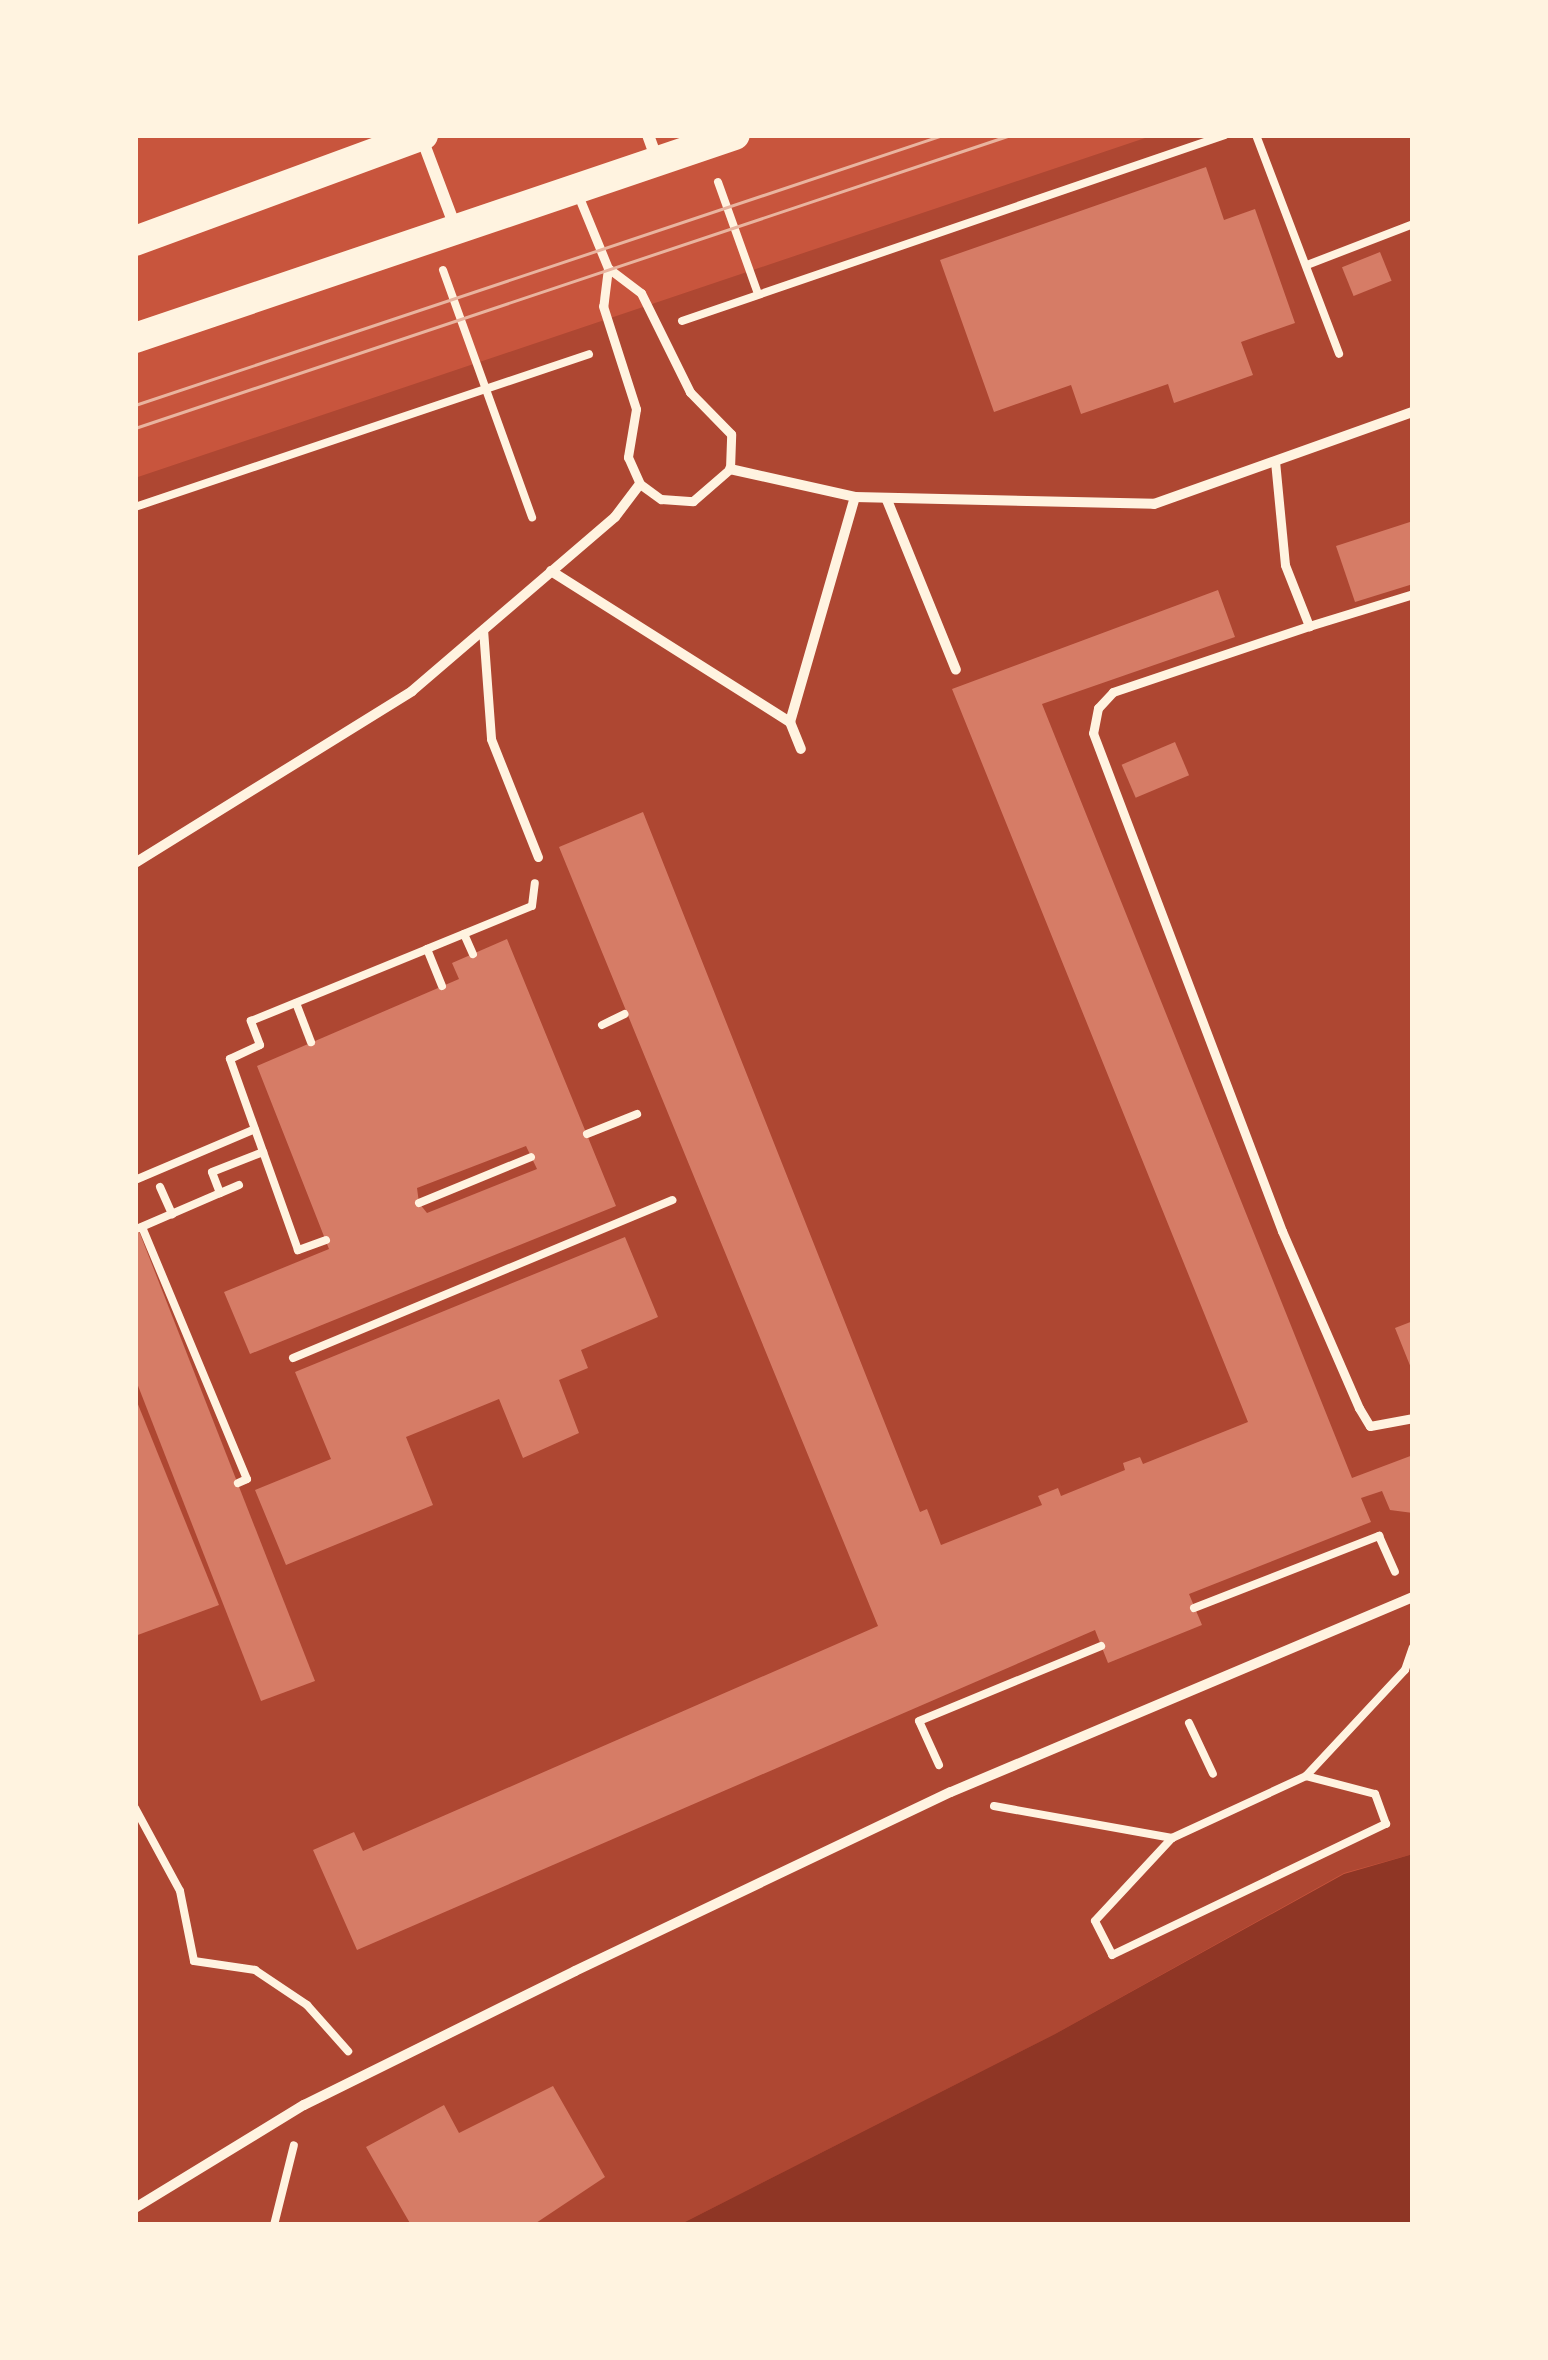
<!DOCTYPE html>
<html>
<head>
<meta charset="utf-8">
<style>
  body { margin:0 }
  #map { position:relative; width:1548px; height:2360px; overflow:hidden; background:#c8553d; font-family:Jost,sans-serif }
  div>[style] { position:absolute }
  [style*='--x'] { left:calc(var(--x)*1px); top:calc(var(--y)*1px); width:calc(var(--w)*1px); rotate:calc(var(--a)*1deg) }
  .green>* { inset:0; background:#ae4732 }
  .water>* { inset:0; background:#8f3625 }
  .building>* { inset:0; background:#d67c66; transform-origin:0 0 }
  .path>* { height:8px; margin:-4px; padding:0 4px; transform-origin:4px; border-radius:4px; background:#fff3e0 }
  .service>* { height:9px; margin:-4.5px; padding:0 4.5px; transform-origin:4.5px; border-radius:4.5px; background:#fff3e0 }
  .pedestrian>* { height:10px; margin:-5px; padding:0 5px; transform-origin:5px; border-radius:5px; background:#fff3e0 }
  .minor>* { height:12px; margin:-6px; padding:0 6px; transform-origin:6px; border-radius:6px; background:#fff3e0 }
  .primary>* { height:30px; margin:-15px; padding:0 15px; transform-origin:15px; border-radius:15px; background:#fff3e0 }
  .tram>* { height:3px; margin:-1.5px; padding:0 1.5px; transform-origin:1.5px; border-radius:1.5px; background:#e9b49f }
  span { translate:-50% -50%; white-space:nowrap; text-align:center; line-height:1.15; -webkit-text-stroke:12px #fff3e0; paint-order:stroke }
  .frame { position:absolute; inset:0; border:138px solid #fff3e0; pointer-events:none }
</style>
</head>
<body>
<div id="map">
  <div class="green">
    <i style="clip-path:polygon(1154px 135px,1413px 135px,1413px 1854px,1344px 1873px,1055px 2034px,679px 2225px,135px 2225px,135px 478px)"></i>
  </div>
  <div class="water">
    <i style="clip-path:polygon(1413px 1854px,1413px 2225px,679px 2225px,1055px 2034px,1344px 1874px)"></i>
  </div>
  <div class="building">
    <i style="clip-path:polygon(1206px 167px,1224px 220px,1255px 209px,1295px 323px,1241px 342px,1253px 375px,1174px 403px,1168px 384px,1081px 414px,1071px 385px,994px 412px,940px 260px)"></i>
    <i style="left:1380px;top:252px;width:31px;height:41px;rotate:68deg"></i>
    <i style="clip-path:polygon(1413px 521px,1413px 584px,1355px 602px,1336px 546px)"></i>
    <i style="clip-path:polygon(1218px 590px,1235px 637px,1042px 704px,1352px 1478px,1413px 1455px,1413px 1513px,1390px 1510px,1382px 1491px,1361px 1498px,1371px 1522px,1189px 1594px,1202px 1625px,1108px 1663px,1095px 1630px,357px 1950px,313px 1850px,354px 1832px,363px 1851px,878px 1626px,559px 847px,643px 812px,920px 1512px,927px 1509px,941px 1545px,1042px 1505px,1038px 1496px,1058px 1488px,1061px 1496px,1125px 1470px,1123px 1463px,1140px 1457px,1143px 1464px,1248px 1422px,952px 689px)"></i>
    <i style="left:1175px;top:742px;width:36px;height:58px;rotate:67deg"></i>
    <i style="clip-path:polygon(evenodd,507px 939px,616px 1206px,250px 1354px,224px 1292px,329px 1249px,257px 1066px,459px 979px,452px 963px,507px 939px,526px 1146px,537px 1169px,427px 1213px,419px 1203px,417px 1188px,526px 1146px)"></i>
    <i style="clip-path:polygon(135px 1221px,315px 1681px,261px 1701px,135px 1378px)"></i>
    <i style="clip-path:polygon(625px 1237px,658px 1317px,581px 1350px,588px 1368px,559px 1380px,579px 1433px,523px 1458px,499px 1399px,406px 1437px,433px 1505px,286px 1565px,255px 1490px,331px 1459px,295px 1372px)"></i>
    <i style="clip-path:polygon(1413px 1321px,1413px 1373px,1395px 1328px)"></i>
    <i style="clip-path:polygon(135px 1397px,219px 1605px,135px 1636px)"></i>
    <i style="clip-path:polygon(553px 2086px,605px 2177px,533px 2225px,411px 2225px,366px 2147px,444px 2105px,459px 2133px)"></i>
  </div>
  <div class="path">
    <i style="--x:1256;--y:135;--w:234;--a:69.2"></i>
    <i style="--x:718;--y:182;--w:119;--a:70.3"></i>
    <i style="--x:1307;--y:265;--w:114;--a:-21.1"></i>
    <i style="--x:443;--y:270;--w:263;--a:70.2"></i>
    <i style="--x:682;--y:321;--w:574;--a:-18.91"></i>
    <i style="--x:135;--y:507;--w:479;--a:-18.6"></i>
    <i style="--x:464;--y:934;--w:22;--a:66"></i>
    <i style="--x:442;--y:986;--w:40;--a:-112"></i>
    <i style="--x:427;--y:949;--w:113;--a:-22.3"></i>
    <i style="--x:532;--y:906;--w:23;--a:-83"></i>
    <i style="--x:296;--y:1003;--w:42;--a:69"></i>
    <i style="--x:602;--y:1025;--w:25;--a:-26"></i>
    <i style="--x:587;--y:1134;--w:54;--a:-21.8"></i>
    <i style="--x:135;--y:1180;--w:130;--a:-23"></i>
    <i style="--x:239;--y:1185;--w:21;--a:157"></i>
    <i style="--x:220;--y:1193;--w:22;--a:-111"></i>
    <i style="--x:212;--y:1172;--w:55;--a:-21.4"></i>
    <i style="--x:160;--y:1187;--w:30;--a:66"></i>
    <i style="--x:419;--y:1203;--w:121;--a:-22.3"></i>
    <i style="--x:142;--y:1227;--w:273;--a:67.4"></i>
    <i style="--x:247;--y:1479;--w:10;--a:156"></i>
    <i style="--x:139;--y:1228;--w:88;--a:-23.4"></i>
    <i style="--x:326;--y:1240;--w:30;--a:160"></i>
    <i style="--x:298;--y:1250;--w:203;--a:-109.6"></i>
    <i style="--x:230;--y:1059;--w:33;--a:-25"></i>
    <i style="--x:260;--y:1045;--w:26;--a:-111"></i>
    <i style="--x:251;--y:1021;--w:190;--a:-22.2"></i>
    <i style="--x:293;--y:1358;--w:411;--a:-22.6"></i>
    <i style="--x:1194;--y:1608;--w:199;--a:-21.3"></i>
    <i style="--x:1379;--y:1536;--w:39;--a:66"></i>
    <i style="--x:1189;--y:1723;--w:56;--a:64.8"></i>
    <i style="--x:939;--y:1765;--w:48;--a:-114.4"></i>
    <i style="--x:919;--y:1721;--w:197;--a:-22.4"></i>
    <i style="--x:994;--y:1806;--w:181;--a:10.2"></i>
    <i style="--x:1172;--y:1838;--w:113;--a:132.9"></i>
    <i style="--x:1095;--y:1921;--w:38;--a:63"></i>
    <i style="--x:1112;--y:1955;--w:304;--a:-25.6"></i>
    <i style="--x:1386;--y:1824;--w:32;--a:-110"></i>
    <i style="--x:1375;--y:1794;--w:71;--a:-165.4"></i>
    <i style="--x:1306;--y:1776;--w:145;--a:-47"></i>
    <i style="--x:1405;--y:1670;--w:24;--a:-71"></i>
    <i style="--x:135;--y:1808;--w:94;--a:61.5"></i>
    <i style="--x:180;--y:1891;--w:71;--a:78.7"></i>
    <i style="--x:194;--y:1961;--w:62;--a:8.4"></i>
    <i style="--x:255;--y:1970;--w:63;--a:33.9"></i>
    <i style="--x:307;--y:2005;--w:62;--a:48.3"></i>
    <i style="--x:1172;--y:1838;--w:148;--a:-24.8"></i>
    <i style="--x:274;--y:2225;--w:82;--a:-76"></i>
  </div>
  <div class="service">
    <i style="--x:578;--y:195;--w:79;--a:67.7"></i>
    <i style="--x:608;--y:268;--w:38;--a:97"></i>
    <i style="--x:603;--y:306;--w:108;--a:72.2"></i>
    <i style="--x:636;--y:409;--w:49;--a:99.5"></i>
    <i style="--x:628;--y:457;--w:30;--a:66"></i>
    <i style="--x:640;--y:484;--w:26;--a:36"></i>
    <i style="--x:661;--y:499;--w:32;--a:4"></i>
    <i style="--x:693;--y:501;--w:49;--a:-40.9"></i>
    <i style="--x:730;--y:469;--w:35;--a:-88"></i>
    <i style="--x:731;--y:434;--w:59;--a:-134.3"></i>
    <i style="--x:690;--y:392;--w:110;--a:-116.3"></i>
    <i style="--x:641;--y:293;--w:41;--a:-142.9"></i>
    <i style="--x:1275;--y:461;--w:104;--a:84.5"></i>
    <i style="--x:1285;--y:565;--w:66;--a:68.5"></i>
    <i style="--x:1309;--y:626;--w:109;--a:-17.1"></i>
    <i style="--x:1309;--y:626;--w:207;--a:161.4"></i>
    <i style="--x:1113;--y:692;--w:22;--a:133"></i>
    <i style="--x:1098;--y:708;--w:25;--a:101"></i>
    <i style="--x:1093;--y:733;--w:533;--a:69.22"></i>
    <i style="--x:1282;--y:1231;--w:193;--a:66.5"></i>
    <i style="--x:1359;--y:1408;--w:21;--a:59"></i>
    <i style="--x:1370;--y:1426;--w:44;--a:-10.5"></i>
    <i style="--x:483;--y:629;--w:110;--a:85.8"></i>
    <i style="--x:491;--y:739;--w:127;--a:68.3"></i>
  </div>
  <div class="pedestrian">
    <i style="--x:730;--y:469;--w:128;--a:12.6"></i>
    <i style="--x:855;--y:497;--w:299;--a:1.3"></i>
    <i style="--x:1154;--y:504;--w:275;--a:-19.6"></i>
    <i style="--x:887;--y:500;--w:183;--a:67.9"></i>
    <i style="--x:551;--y:571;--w:283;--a:32.3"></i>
    <i style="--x:790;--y:722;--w:234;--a:-73.9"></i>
    <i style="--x:790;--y:722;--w:29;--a:68"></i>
    <i style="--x:135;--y:863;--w:326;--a:-31.8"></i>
    <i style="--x:412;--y:691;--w:267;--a:-40.6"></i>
    <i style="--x:615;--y:517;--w:41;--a:-52.9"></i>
    <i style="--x:135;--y:2208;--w:198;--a:-31.4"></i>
    <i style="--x:304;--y:2105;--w:302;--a:-26.3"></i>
    <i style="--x:575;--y:1971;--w:416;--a:-25.5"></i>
    <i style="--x:951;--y:1792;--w:501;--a:-22.88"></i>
  </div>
  <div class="minor">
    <i style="--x:648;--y:135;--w:27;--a:70"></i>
    <i style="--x:421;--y:136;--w:99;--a:69.4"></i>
  </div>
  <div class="primary">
    <i style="--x:135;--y:241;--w:307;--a:-20.2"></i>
    <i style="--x:135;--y:338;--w:633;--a:-18.69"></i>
  </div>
  <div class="tram">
    <i style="--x:135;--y:405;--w:852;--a:-18.48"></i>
    <i style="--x:135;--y:428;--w:923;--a:-18.51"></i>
  </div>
  <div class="frame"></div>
</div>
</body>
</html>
